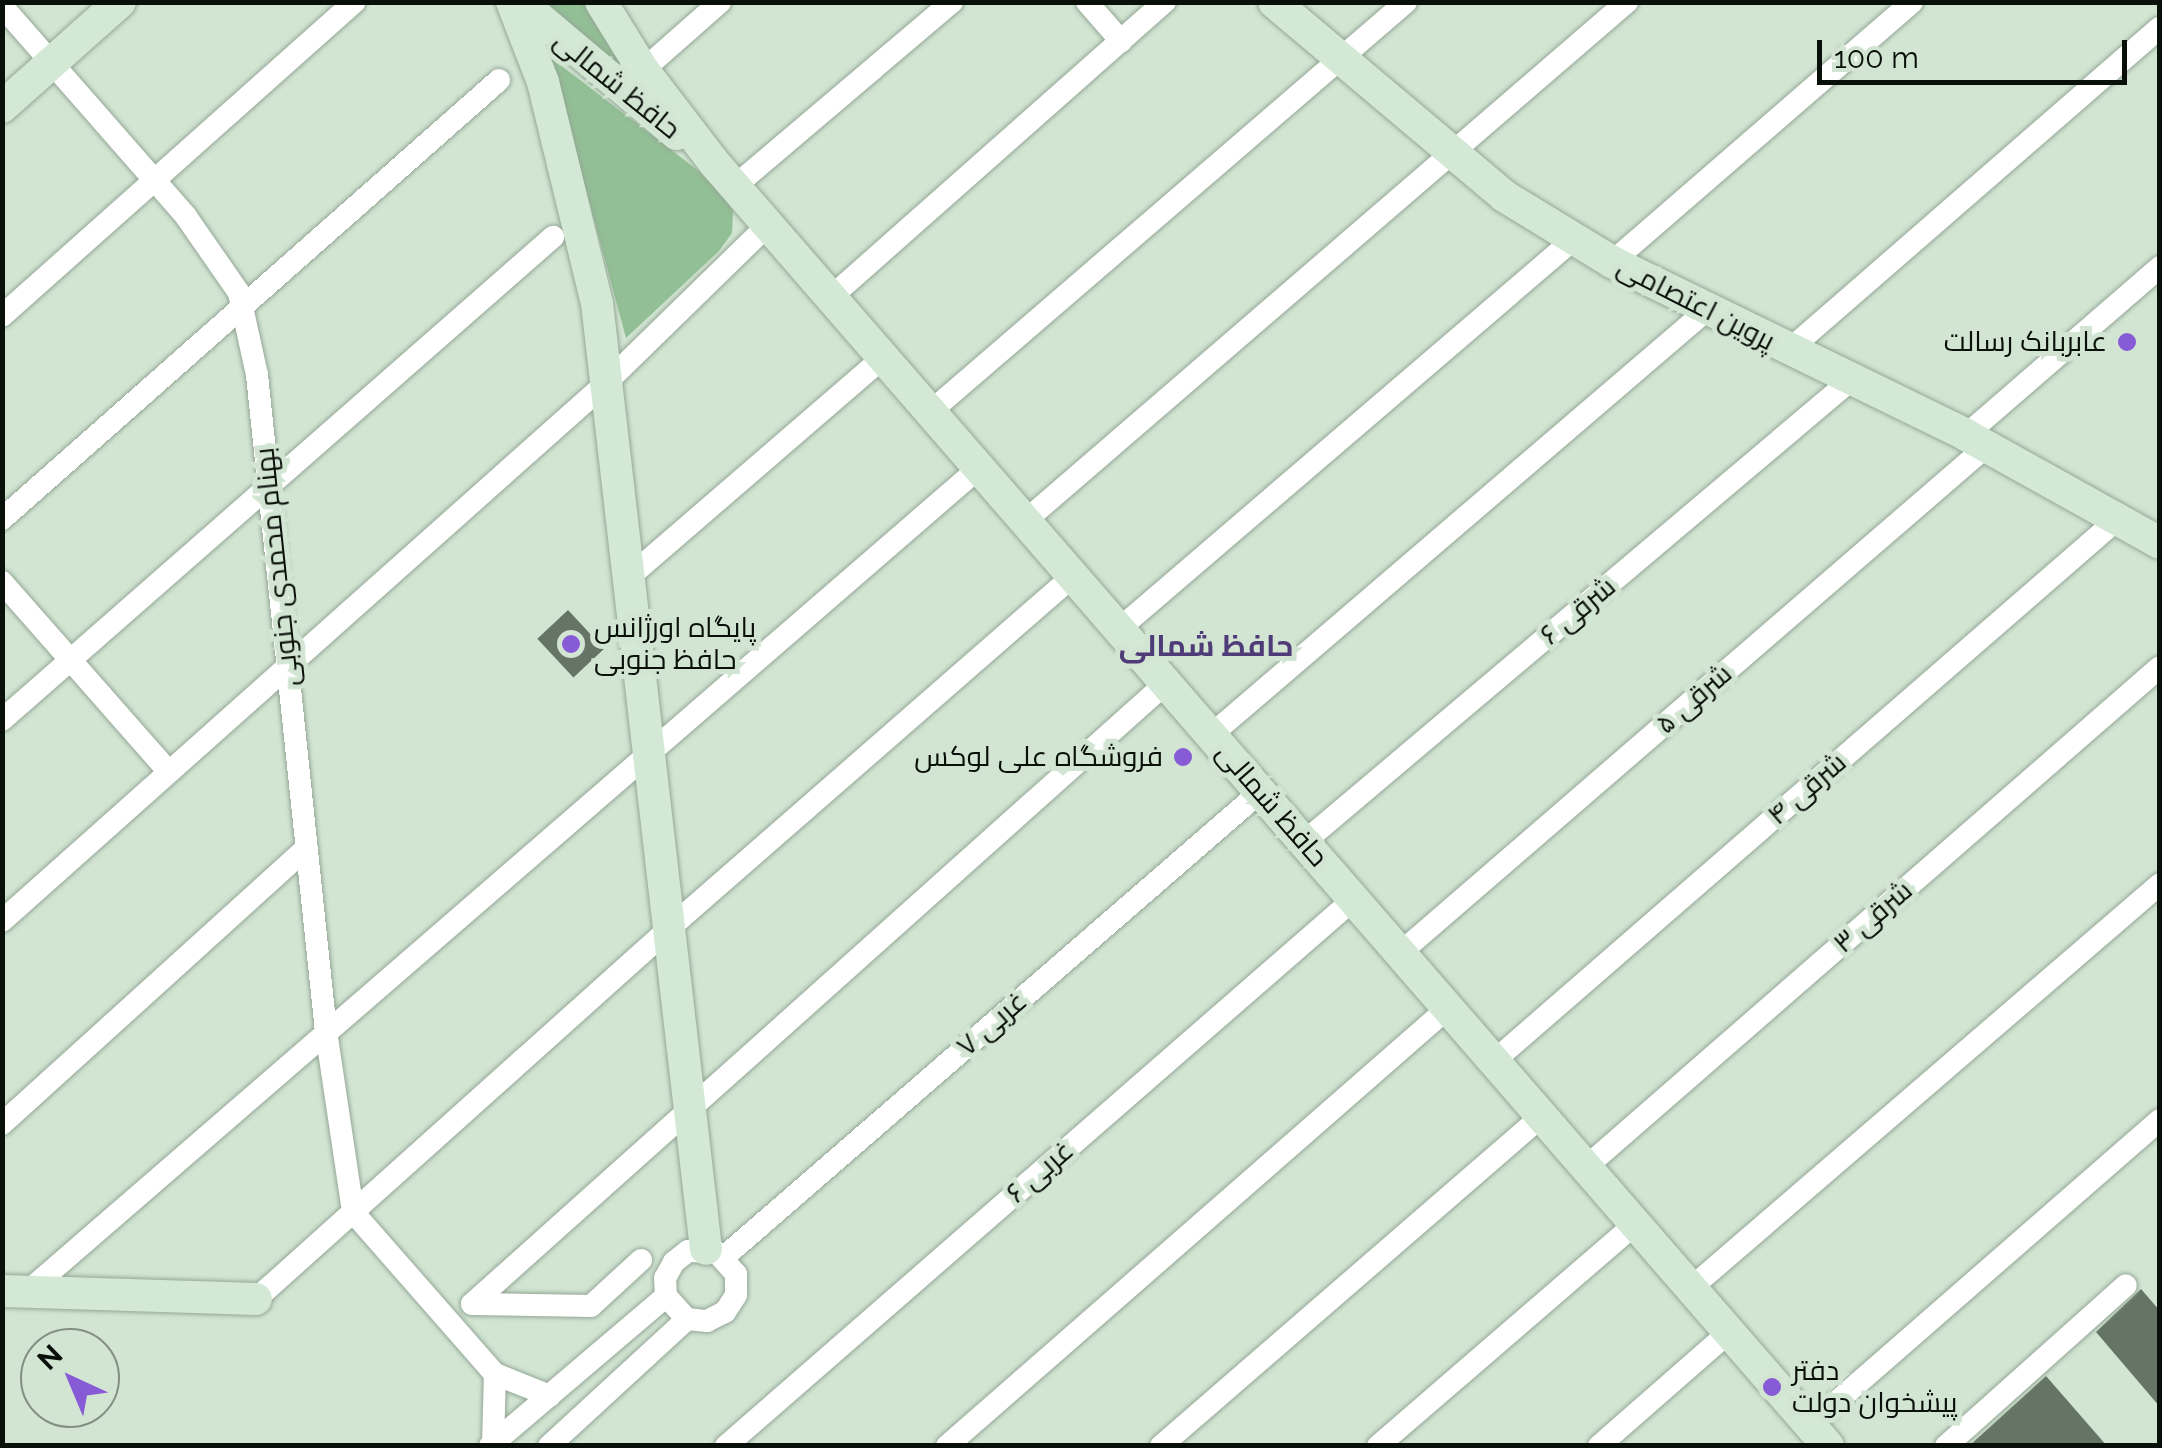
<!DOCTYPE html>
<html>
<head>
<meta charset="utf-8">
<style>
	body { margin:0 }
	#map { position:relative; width:2162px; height:1448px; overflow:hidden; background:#d2e5d3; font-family:Raleway,Cairo,sans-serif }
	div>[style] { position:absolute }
	.green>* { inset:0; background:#92bf95 }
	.building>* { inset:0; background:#647565; transform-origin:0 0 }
	.roads { filter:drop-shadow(0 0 2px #95a796) drop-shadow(0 0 2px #95a796) }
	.street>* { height:22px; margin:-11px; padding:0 11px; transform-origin:11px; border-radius:11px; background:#fff }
	.secondary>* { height:32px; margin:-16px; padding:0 16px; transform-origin:16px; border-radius:16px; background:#d3e9d5 }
	.dots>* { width:28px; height:28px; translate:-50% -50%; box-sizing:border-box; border:5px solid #d2e5d3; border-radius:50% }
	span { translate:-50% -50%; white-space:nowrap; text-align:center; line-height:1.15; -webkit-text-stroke:10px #d2e5d3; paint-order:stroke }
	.street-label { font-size:28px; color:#090f09 }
	.poi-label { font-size:28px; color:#090f09 }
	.right { translate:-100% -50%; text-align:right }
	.left { translate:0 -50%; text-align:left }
	.neighbourhood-label { font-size:30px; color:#4f3b78; font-weight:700 }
	.frame { position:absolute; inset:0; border:5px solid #090f09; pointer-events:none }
	.north { position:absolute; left:20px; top:1328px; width:100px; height:100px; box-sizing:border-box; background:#d2e5d3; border:2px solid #828f82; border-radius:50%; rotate:316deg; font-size:28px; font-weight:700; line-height:40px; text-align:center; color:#090f09 }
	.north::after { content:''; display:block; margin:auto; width:35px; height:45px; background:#865bd5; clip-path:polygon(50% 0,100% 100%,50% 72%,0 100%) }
	.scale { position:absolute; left:1817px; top:40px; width:310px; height:45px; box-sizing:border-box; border:5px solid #090f09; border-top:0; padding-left:12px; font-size:30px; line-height:35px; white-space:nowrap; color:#090f09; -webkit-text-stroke:8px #d2e5d3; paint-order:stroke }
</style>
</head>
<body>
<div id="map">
	<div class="green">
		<i style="clip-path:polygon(546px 3px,590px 3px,645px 97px)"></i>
		<i style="clip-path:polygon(550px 57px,713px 182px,733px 210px,732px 233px,719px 251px,626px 338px)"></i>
	</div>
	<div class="building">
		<i style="left:568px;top:610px;width:53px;height:42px;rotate:47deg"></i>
		<i style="clip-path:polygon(2141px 1289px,2160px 1311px,2160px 1407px,2096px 1332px)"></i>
		<i style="clip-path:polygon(2046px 1376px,2107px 1446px,1969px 1446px)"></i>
	</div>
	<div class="roads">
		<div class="street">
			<i style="left:1087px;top:2px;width:52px;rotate:48.9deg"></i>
			<i style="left:2px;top:6px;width:278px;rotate:48.8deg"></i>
			<i style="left:185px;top:215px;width:95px;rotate:55.3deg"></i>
			<i style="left:239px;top:293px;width:84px;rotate:77.6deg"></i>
			<i style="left:257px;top:375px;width:660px;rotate:84deg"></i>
			<i style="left:326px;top:1031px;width:183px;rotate:81.5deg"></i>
			<i style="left:643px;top:70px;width:103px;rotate:-41.4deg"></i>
			<i style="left:735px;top:186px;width:285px;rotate:-40.3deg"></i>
			<i style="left:1612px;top:262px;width:397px;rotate:-40.9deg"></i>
			<i style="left:831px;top:297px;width:446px;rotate:-41.5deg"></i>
			<i style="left:2px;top:316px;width:472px;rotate:-41.7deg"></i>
			<i style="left:1789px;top:350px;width:491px;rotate:-41deg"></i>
			<i style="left:930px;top:412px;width:628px;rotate:-40.74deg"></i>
			<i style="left:1966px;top:435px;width:257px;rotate:-40.9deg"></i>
			<i style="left:2px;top:519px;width:663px;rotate:-41.45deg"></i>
			<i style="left:1025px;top:521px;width:795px;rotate:-40.77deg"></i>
			<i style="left:629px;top:577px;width:335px;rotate:-40.8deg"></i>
			<i style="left:2px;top:582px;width:252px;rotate:48.7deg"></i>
			<i style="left:1119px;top:629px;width:599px;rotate:-40.6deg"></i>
			<i style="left:2px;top:720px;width:733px;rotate:-41.24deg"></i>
			<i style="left:1211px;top:735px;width:655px;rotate:-40.6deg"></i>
			<i style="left:1304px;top:842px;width:717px;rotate:-40.19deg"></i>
			<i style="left:2px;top:921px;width:809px;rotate:-41.69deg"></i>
			<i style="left:606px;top:383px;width:226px;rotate:-44.3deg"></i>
			<i style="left:1400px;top:953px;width:776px;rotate:-40.82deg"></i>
			<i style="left:1494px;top:1061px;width:829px;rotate:-40.99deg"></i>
			<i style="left:2px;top:1124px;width:411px;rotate:-42.2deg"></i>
			<i style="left:1586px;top:1167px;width:761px;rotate:-41.06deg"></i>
			<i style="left:353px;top:1212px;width:215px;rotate:48.8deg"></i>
			<i style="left:724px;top:1257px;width:710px;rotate:-40.94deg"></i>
			<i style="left:641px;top:1260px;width:68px;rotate:137.4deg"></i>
			<i style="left:591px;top:1306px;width:119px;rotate:-179deg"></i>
			<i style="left:472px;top:1304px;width:931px;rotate:-41.82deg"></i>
			<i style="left:1691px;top:1288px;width:619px;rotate:-40.74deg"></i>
			<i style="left:27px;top:1292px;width:1259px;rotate:-40.88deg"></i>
			<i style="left:256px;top:1299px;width:571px;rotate:-41.88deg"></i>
			<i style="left:681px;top:918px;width:520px;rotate:-41.1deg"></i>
			<i style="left:1810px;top:1425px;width:464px;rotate:-41.1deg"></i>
			<i style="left:493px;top:1444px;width:70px;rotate:-88.4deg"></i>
			<i style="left:495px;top:1374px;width:59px;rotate:21.8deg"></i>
			<i style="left:490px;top:1446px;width:231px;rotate:-40.4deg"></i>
			<i style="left:549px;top:1446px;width:188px;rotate:-42.6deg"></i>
			<i style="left:687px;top:1319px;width:20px;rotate:6deg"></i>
			<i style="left:707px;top:1321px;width:20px;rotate:-27deg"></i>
			<i style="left:725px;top:1312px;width:20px;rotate:-57deg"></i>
			<i style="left:736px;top:1295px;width:21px;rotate:-90deg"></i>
			<i style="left:736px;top:1274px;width:30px;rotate:-132deg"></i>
			<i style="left:716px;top:1252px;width:28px;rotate:-178deg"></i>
			<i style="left:688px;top:1251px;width:18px;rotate:142deg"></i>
			<i style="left:674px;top:1262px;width:18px;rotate:119deg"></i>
			<i style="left:665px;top:1278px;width:18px;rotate:87deg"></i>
			<i style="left:666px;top:1296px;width:31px;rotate:48deg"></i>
			<i style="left:726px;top:1446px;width:833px;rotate:-41.06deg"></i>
			<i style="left:947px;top:1446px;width:665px;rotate:-41.16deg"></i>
			<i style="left:1161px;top:1446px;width:504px;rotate:-40.9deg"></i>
			<i style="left:1378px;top:1446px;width:340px;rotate:-40.8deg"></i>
			<i style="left:1599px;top:1446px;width:173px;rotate:-41.2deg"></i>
			<i style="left:1946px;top:1446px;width:241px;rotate:-41.8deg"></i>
		</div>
		<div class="secondary">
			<i style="left:512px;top:2px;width:86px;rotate:68.8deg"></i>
			<i style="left:543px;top:82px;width:228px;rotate:76.3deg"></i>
			<i style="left:597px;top:303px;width:952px;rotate:83.43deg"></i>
			<i style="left:520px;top:2px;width:205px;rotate:40.1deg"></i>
			<i style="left:601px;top:2px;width:80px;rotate:58.3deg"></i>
			<i style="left:643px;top:70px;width:120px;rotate:52.5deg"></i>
			<i style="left:716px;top:165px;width:1696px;rotate:49.04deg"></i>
			<i style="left:1274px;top:2px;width:301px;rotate:40.1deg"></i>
			<i style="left:1504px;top:196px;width:127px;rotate:31.4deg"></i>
			<i style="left:1612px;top:262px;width:394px;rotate:26deg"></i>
			<i style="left:1966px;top:435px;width:222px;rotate:29.1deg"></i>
			<i style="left:2px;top:107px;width:158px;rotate:-41.7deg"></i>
			<i style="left:2px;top:1291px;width:254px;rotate:1.8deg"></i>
		</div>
	</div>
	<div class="dots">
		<i style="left:2127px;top:342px;background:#865bd5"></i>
		<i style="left:571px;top:644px;background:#865bd5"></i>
		<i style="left:1183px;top:757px;background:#865bd5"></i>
		<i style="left:1772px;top:1387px;background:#865bd5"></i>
	</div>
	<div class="street-label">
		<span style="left:617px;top:85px;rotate:39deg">حافظ شمالی</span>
		<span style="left:1696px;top:304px;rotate:27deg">پروین اعتصامی</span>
		<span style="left:277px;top:567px;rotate:-96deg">بهنام محمدی جنوبی</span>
		<span style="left:1578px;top:611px;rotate:-40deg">۶ شرقی</span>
		<span style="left:1694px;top:699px;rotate:-41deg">۵ شرقی</span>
		<span style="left:1807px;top:789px;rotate:-41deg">۴ شرقی</span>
		<span style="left:1272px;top:805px;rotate:49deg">حافظ شمالی</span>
		<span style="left:1873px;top:917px;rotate:-41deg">۳ شرقی</span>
		<span style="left:992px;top:1024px;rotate:-41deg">۷ غربی</span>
		<span style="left:1040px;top:1172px;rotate:-41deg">۶ غربی</span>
	</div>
	<div class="poi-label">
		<span class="right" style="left:2107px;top:342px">عابربانک رسالت</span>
		<span class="left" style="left:594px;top:644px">پایگاه اورژانس<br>حافظ جنوبی</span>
		<span class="right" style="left:1163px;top:757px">فروشگاه علی لوکس</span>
		<span class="left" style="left:1792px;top:1387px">دفتر<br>پیشخوان دولت</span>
	</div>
	<div class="neighbourhood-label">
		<span style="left:1206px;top:646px">حافظ شمالی</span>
	</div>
	<div class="frame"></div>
	<div class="north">N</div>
	<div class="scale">100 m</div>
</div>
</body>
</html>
